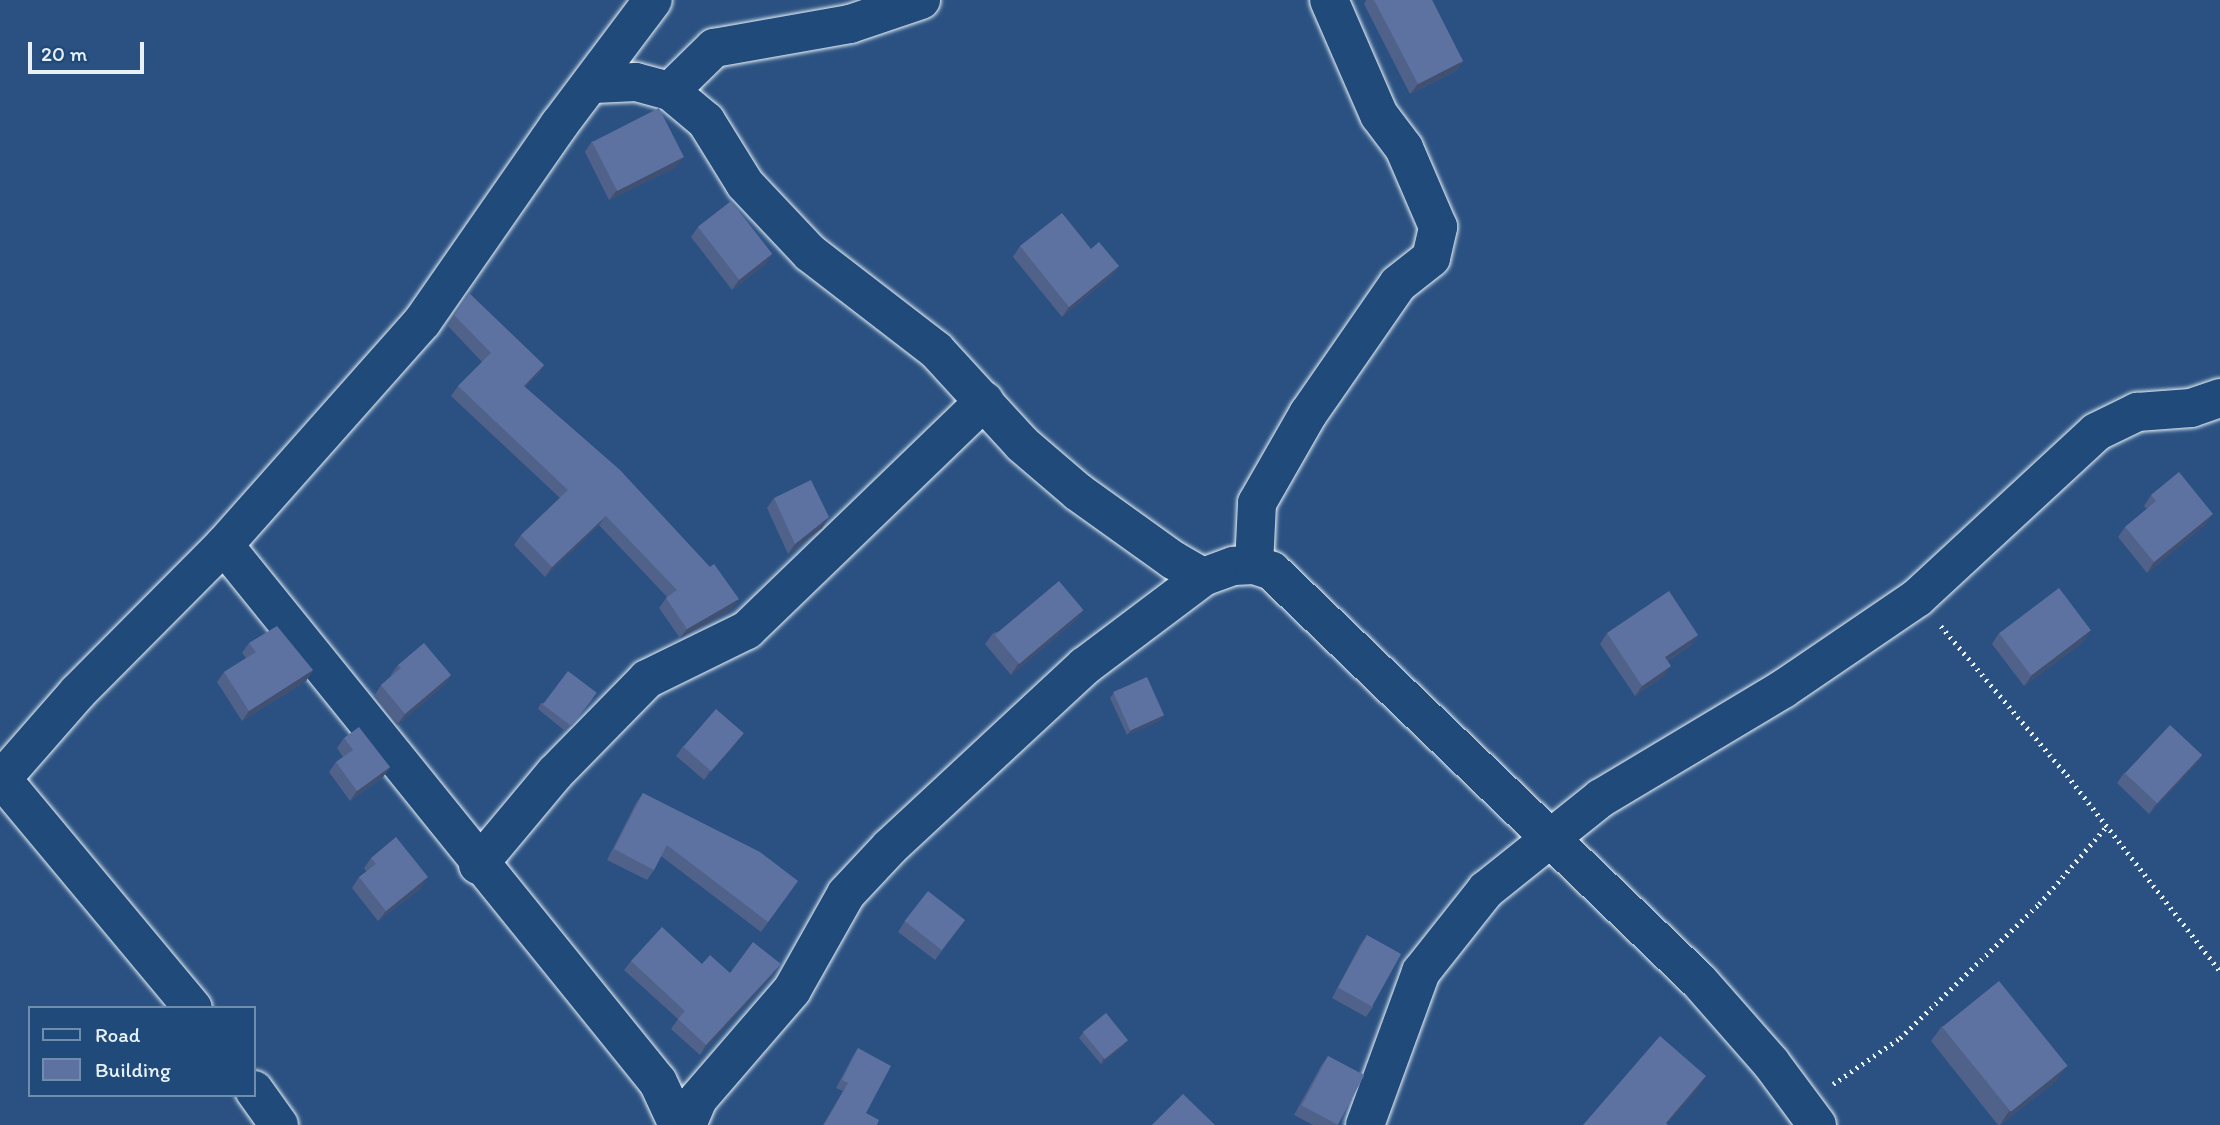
<!DOCTYPE html>
<html>
<head>
<meta charset="utf-8">
<style>
	body { margin:0 }
	#map { position:relative; width:2220px; height:1125px; overflow:hidden; background:#2a5181; font-family:Itim,sans-serif }
	div>[style] { position:absolute }
	.path>* { height:4.5px; margin-top:-2.25px; transform-origin:0; background:repeating-linear-gradient(90deg,#e8f1f8 0 2px,transparent 0 7px) }
	.roads { filter:drop-shadow(0 0 2px #e8f1f8) drop-shadow(0 0 2px #e8f1f8) }
	.street>* { height:38px; margin:-19px; padding:0 19px; transform-origin:19px; border-radius:19px; background:#1f4a7a }
	.wall>* { inset:0; background:#50628a }
	.shaded-wall>* { inset:0; background:#415071 }
	.building>* { inset:0; background:#5d72a1; transform-origin:0 0 }
	span { translate:-50% -50%; white-space:nowrap; text-align:center; line-height:1.15; -webkit-text-stroke:6px #1f4a7a; paint-order:stroke }
	.legend { position:absolute; left:28px; top:1006px; width:228px; height:91px; box-sizing:border-box; background:#1f4a7a; border:2px solid #6f8dac; margin:0; padding:9px 12px; list-style:none; font-size:21px; color:#e8f1f8 }
	.legend li { display:flex; align-items:center; gap:14px; height:35px }
	.legend b { width:35px; border:2px solid #6f8dac }
	.scale { position:absolute; left:28px; top:42px; width:116px; height:32px; box-sizing:border-box; border:4px solid #e8f1f8; border-top:0; padding-left:9px; font-size:21px; line-height:24px; white-space:nowrap; color:#e8f1f8; -webkit-text-stroke:5px #1f4a7a; paint-order:stroke }
</style>
</head>
<body>
<div id="map">
	<div class="path">
		<i style="left:1941px;top:626px;width:195px;rotate:49.8deg"></i>
		<i style="left:2067px;top:775px;width:249px;rotate:52deg"></i>
		<i style="left:1833px;top:1084px;width:81px;rotate:-34.5deg"></i>
		<i style="left:1900px;top:1038px;width:193px;rotate:-44deg"></i>
		<i style="left:2039px;top:904px;width:102px;rotate:-49deg"></i>
	</div>
	<div class="roads">
		<div class="street">
			<i style="left:594px;top:84px;width:42px;rotate:-2.7deg"></i>
			<i style="left:636px;top:82px;width:35px;rotate:15deg"></i>
			<i style="left:670px;top:91px;width:47px;rotate:39.8deg"></i>
			<i style="left:706px;top:121px;width:74px;rotate:58.2deg"></i>
			<i style="left:745px;top:184px;width:95px;rotate:46.7deg"></i>
			<i style="left:810px;top:253px;width:159px;rotate:37.6deg"></i>
			<i style="left:936px;top:350px;width:127px;rotate:47.5deg"></i>
			<i style="left:1022px;top:444px;width:74px;rotate:40.6deg"></i>
			<i style="left:1078px;top:492px;width:117px;rotate:35.6deg"></i>
			<i style="left:1173px;top:560px;width:34px;rotate:30deg"></i>
			<i style="left:1203px;top:577px;width:33px;rotate:-20deg"></i>
			<i style="left:1234px;top:566px;width:20px;rotate:-3deg"></i>
			<i style="left:1254px;top:565px;width:19px;rotate:18deg"></i>
			<i style="left:1272px;top:571px;width:592px;rotate:43.84deg"></i>
			<i style="left:1699px;top:981px;width:109px;rotate:48.7deg"></i>
			<i style="left:1771px;top:1063px;width:77px;rotate:53.4deg"></i>
			<i style="left:670px;top:91px;width:62px;rotate:-44.3deg"></i>
			<i style="left:714px;top:48px;width:138px;rotate:-10deg"></i>
			<i style="left:850px;top:24px;width:75px;rotate:-18.7deg"></i>
			<i style="left:224px;top:545px;width:690px;rotate:51.06deg"></i>
			<i style="left:658px;top:1082px;width:47px;rotate:65.1deg"></i>
			<i style="left:1254px;top:565px;width:62px;rotate:-87.2deg"></i>
			<i style="left:1257px;top:503px;width:103px;rotate:-60.2deg"></i>
			<i style="left:1308px;top:414px;width:158px;rotate:-55.3deg"></i>
			<i style="left:1398px;top:284px;width:42px;rotate:-38.2deg"></i>
			<i style="left:1431px;top:258px;width:32px;rotate:-77deg"></i>
			<i style="left:1438px;top:227px;width:86px;rotate:-113.3deg"></i>
			<i style="left:1404px;top:148px;width:41px;rotate:-127.1deg"></i>
			<i style="left:1379px;top:115px;width:125px;rotate:-113.5deg"></i>
			<i style="left:2px;top:779px;width:298px;rotate:50.2deg"></i>
			<i style="left:0;top:781px;width:118px;rotate:-48.8deg"></i>
			<i style="left:78px;top:692px;width:207px;rotate:-45.2deg"></i>
			<i style="left:224px;top:545px;width:298px;rotate:-48.4deg"></i>
			<i style="left:422px;top:322px;width:240px;rotate:-55.2deg"></i>
			<i style="left:559px;top:125px;width:156px;rotate:-53.1deg"></i>
			<i style="left:478px;top:865px;width:120px;rotate:-50.1deg"></i>
			<i style="left:555px;top:773px;width:132px;rotate:-45.6deg"></i>
			<i style="left:647px;top:679px;width:111px;rotate:-26.1deg"></i>
			<i style="left:747px;top:630px;width:330px;rotate:-44deg"></i>
			<i style="left:254px;top:1090px;width:43px;rotate:54.5deg"></i>
			<i style="left:687px;top:1125px;width:28px;rotate:-67deg"></i>
			<i style="left:698px;top:1099px;width:144px;rotate:-49.2deg"></i>
			<i style="left:792px;top:990px;width:110px;rotate:-60.6deg"></i>
			<i style="left:846px;top:894px;width:64px;rotate:-46.9deg"></i>
			<i style="left:890px;top:847px;width:266px;rotate:-42.9deg"></i>
			<i style="left:1085px;top:666px;width:148px;rotate:-37deg"></i>
			<i style="left:1365px;top:1125px;width:163px;rotate:-69.9deg"></i>
			<i style="left:1421px;top:972px;width:105px;rotate:-51.6deg"></i>
			<i style="left:1486px;top:890px;width:147px;rotate:-38.7deg"></i>
			<i style="left:1601px;top:798px;width:212px;rotate:-30.9deg"></i>
			<i style="left:1783px;top:689px;width:162px;rotate:-34.2deg"></i>
			<i style="left:1917px;top:598px;width:244px;rotate:-42.8deg"></i>
			<i style="left:2096px;top:432px;width:46px;rotate:-26deg"></i>
			<i style="left:2137px;top:412px;width:54px;rotate:-4.2deg"></i>
			<i style="left:2191px;top:408px;width:31px;rotate:-19deg"></i>
		</div>
	</div>
	<div class="wall">
		<i style="clip-path:polygon(1366px 0,1432px 0,1463px 61px,1456px 71px,1410px 94px,1364px 4px)"></i>
		<i style="clip-path:polygon(592px 141px,676px 167px,609px 200px,585px 152px)"></i>
		<i style="clip-path:polygon(698px 227px,772px 254px,765px 264px,732px 290px,691px 237px)"></i>
		<i style="clip-path:polygon(1020px 246px,1091px 249px,1119px 266px,1111px 276px,1062px 317px,1013px 257px)"></i>
		<i style="clip-path:polygon(469px 293px,544px 365px,538px 374px,525px 387px,732px 609px,680px 638px,659px 608px,667px 597px,599px 525px,545px 577px,514px 545px,521px 535px,560px 498px,451px 396px,458px 386px,482px 362px,447px 325px)"></i>
		<i style="clip-path:polygon(2151px 495px,2206px 524px,2147px 573px,2118px 537px,2125px 527px,2147px 509px,2144px 506px)"></i>
		<i style="clip-path:polygon(774px 498px,822px 528px,788px 554px,767px 508px)"></i>
		<i style="clip-path:polygon(1083px 610px,1076px 620px,1011px 675px,985px 644px,993px 633px)"></i>
		<i style="clip-path:polygon(1607px 633px,1698px 635px,1691px 645px,1668px 661px,1664px 676px,1635px 696px,1600px 644px)"></i>
		<i style="clip-path:polygon(1999px 633px,2084px 641px,2024px 686px,1992px 644px)"></i>
		<i style="clip-path:polygon(249px 643px,313px 670px,306px 681px,242px 721px,217px 682px,224px 672px,246px 658px,242px 653px)"></i>
		<i style="clip-path:polygon(398px 665px,451px 675px,444px 685px,397px 725px,374px 696px,381px 685px,391px 676px,391px 675px)"></i>
		<i style="clip-path:polygon(1114px 693px,1161px 720px,1127px 735px,1110px 698px)"></i>
		<i style="clip-path:polygon(593px 699px,565px 731px,538px 709px,541px 703px)"></i>
		<i style="clip-path:polygon(344px 738px,390px 767px,383px 777px,350px 801px,329px 772px,336px 762px,343px 757px,337px 748px)"></i>
		<i style="clip-path:polygon(736px 743px,704px 780px,676px 756px,683px 746px)"></i>
		<i style="clip-path:polygon(2202px 755px,2195px 765px,2149px 814px,2117px 783px,2124px 773px)"></i>
		<i style="clip-path:polygon(643px 793px,798px 881px,761px 932px,661px 856px,654px 870px,647px 880px,607px 860px,636px 803px)"></i>
		<i style="clip-path:polygon(371px 858px,421px 888px,378px 921px,352px 888px,359px 877px,367px 872px,364px 868px)"></i>
		<i style="clip-path:polygon(965px 920px,935px 960px,898px 932px,905px 921px)"></i>
		<i style="clip-path:polygon(1367px 935px,1373px 1007px,1366px 1017px,1332px 998px,1360px 945px)"></i>
		<i style="clip-path:polygon(631px 961px,702px 964px,730px 973px,774px 973px,700px 1055px,671px 1029px,678px 1019px,624px 970px)"></i>
		<i style="clip-path:polygon(1942px 1026px,2056px 1081px,2000px 1125px,1998px 1125px,1931px 1041px)"></i>
		<i style="clip-path:polygon(1083px 1033px,1124px 1045px,1101px 1064px,1079px 1038px)"></i>
		<i style="clip-path:polygon(858px 1048px,866px 1113px,877px 1125px,823px 1125px,843px 1091px,836px 1088px,853px 1056px)"></i>
		<i style="clip-path:polygon(1328px 1056px,1364px 1075px,1337px 1125px,1313px 1125px,1294px 1115px,1321px 1066px)"></i>
	</div>
	<div class="shaded-wall">
		<i style="clip-path:polygon(1463px 61px,1456px 71px,1410px 94px,1418px 84px)"></i>
		<i style="clip-path:polygon(684px 157px,676px 167px,609px 200px,617px 190px)"></i>
		<i style="clip-path:polygon(772px 254px,765px 264px,732px 290px,739px 280px)"></i>
		<i style="clip-path:polygon(1119px 266px,1111px 276px,1062px 317px,1069px 307px)"></i>
		<i style="clip-path:polygon(544px 365px,538px 374px,517px 396px,524px 386px)"></i>
		<i style="clip-path:polygon(2213px 514px,2206px 524px,2147px 573px,2154px 562px)"></i>
		<i style="clip-path:polygon(606px 516px,599px 525px,545px 577px,552px 567px)"></i>
		<i style="clip-path:polygon(829px 517px,822px 528px,788px 554px,795px 544px)"></i>
		<i style="clip-path:polygon(739px 599px,732px 609px,680px 638px,687px 629px)"></i>
		<i style="clip-path:polygon(1083px 610px,1076px 620px,1011px 675px,1018px 664px)"></i>
		<i style="clip-path:polygon(2091px 630px,2084px 641px,2024px 686px,2032px 675px)"></i>
		<i style="clip-path:polygon(1698px 635px,1691px 645px,1658px 667px,1665px 657px)"></i>
		<i style="clip-path:polygon(1671px 666px,1664px 676px,1635px 696px,1642px 686px)"></i>
		<i style="clip-path:polygon(313px 670px,306px 681px,242px 721px,249px 711px)"></i>
		<i style="clip-path:polygon(451px 675px,444px 685px,397px 725px,405px 714px)"></i>
		<i style="clip-path:polygon(1164px 715px,1161px 720px,1127px 735px,1131px 730px)"></i>
		<i style="clip-path:polygon(744px 733px,736px 743px,704px 780px,711px 770px)"></i>
		<i style="clip-path:polygon(2202px 755px,2195px 765px,2149px 814px,2157px 803px)"></i>
		<i style="clip-path:polygon(390px 767px,383px 777px,350px 801px,357px 791px)"></i>
		<i style="clip-path:polygon(428px 877px,421px 888px,378px 921px,386px 911px)"></i>
		<i style="clip-path:polygon(781px 964px,774px 973px,700px 1055px,706px 1045px)"></i>
		<i style="clip-path:polygon(1128px 1040px,1124px 1045px,1101px 1064px,1104px 1058px)"></i>
		<i style="clip-path:polygon(2067px 1066px,2056px 1081px,2000px 1125px,2009px 1111px)"></i>
		<i style="clip-path:polygon(1706px 1076px,1697px 1090px,1666px 1125px,1664px 1125px)"></i>
	</div>
	<div class="building">
		<i style="clip-path:polygon(1374px 0,1432px 0,1463px 61px,1418px 84px)"></i>
		<i style="left:659px;top:108px;width:55px;height:75px;rotate:63deg"></i>
		<i style="left:731px;top:201px;width:67px;height:42px;rotate:52deg"></i>
		<i style="clip-path:polygon(1062px 213px,1091px 249px,1099px 242px,1119px 266px,1069px 307px,1020px 246px)"></i>
		<i style="clip-path:polygon(469px 293px,544px 365px,524px 386px,620px 470px,710px 567px,714px 564px,739px 599px,687px 629px,666px 598px,677px 590px,606px 516px,552px 567px,521px 535px,568px 490px,458px 386px,491px 353px,454px 315px)"></i>
		<i style="clip-path:polygon(2179px 472px,2213px 514px,2154px 562px,2125px 527px,2156px 501px,2151px 495px)"></i>
		<i style="clip-path:polygon(811px 480px,829px 517px,795px 544px,774px 498px)"></i>
		<i style="left:1059px;top:581px;width:38px;height:84px;rotate:50deg"></i>
		<i style="left:2059px;top:588px;width:53px;height:75px;rotate:53deg"></i>
		<i style="clip-path:polygon(1669px 591px,1698px 635px,1665px 657px,1671px 666px,1642px 686px,1607px 633px)"></i>
		<i style="clip-path:polygon(277px 626px,313px 670px,249px 711px,224px 672px,256px 652px,249px 643px)"></i>
		<i style="clip-path:polygon(424px 643px,451px 675px,405px 714px,381px 685px,401px 668px,398px 665px)"></i>
		<i style="left:568px;top:671px;width:36px;height:42px;rotate:37deg"></i>
		<i style="left:1147px;top:677px;width:42px;height:37px;rotate:66deg"></i>
		<i style="left:716px;top:709px;width:37px;height:50px;rotate:41deg"></i>
		<i style="left:2170px;top:725px;width:44px;height:66px;rotate:43deg"></i>
		<i style="clip-path:polygon(359px 727px,390px 767px,357px 791px,336px 762px,353px 750px,344px 738px)"></i>
		<i style="clip-path:polygon(643px 793px,760px 852px,798px 881px,768px 922px,667px 845px,654px 870px,614px 849px)"></i>
		<i style="clip-path:polygon(396px 837px,428px 877px,386px 911px,359px 877px,376px 864px,371px 858px)"></i>
		<i style="left:928px;top:891px;width:47px;height:38px;rotate:38deg"></i>
		<i style="clip-path:polygon(662px 927px,702px 964px,710px 955px,730px 973px,753px 942px,781px 964px,706px 1045px,678px 1019px,685px 1011px,631px 961px)"></i>
		<i style="left:1367px;top:935px;width:39px;height:60px;rotate:29deg"></i>
		<i style="left:1999px;top:981px;width:109px;height:73px;rotate:51deg"></i>
		<i style="left:1106px;top:1013px;width:35px;height:30px;rotate:51deg"></i>
		<i style="clip-path:polygon(1660px 1036px,1706px 1076px,1666px 1123px,1668px 1125px,1583px 1125px)"></i>
		<i style="clip-path:polygon(858px 1048px,891px 1066px,866px 1113px,879px 1120px,877px 1125px,824px 1125px,848px 1083px,842px 1080px)"></i>
		<i style="left:1328px;top:1056px;width:41px;height:56px;rotate:28deg"></i>
		<i style="clip-path:polygon(1183px 1094px,1215px 1125px,1152px 1125px)"></i>
	</div>
	<ul class="legend">
	<li><b style="height:9px;background:#1f4a7a"></b>Road</li>
	<li><b style="height:19px;background:#5d72a1"></b>Building</li>
	</ul>
	<div class="scale">20 m</div>
</div>
</body>
</html>
